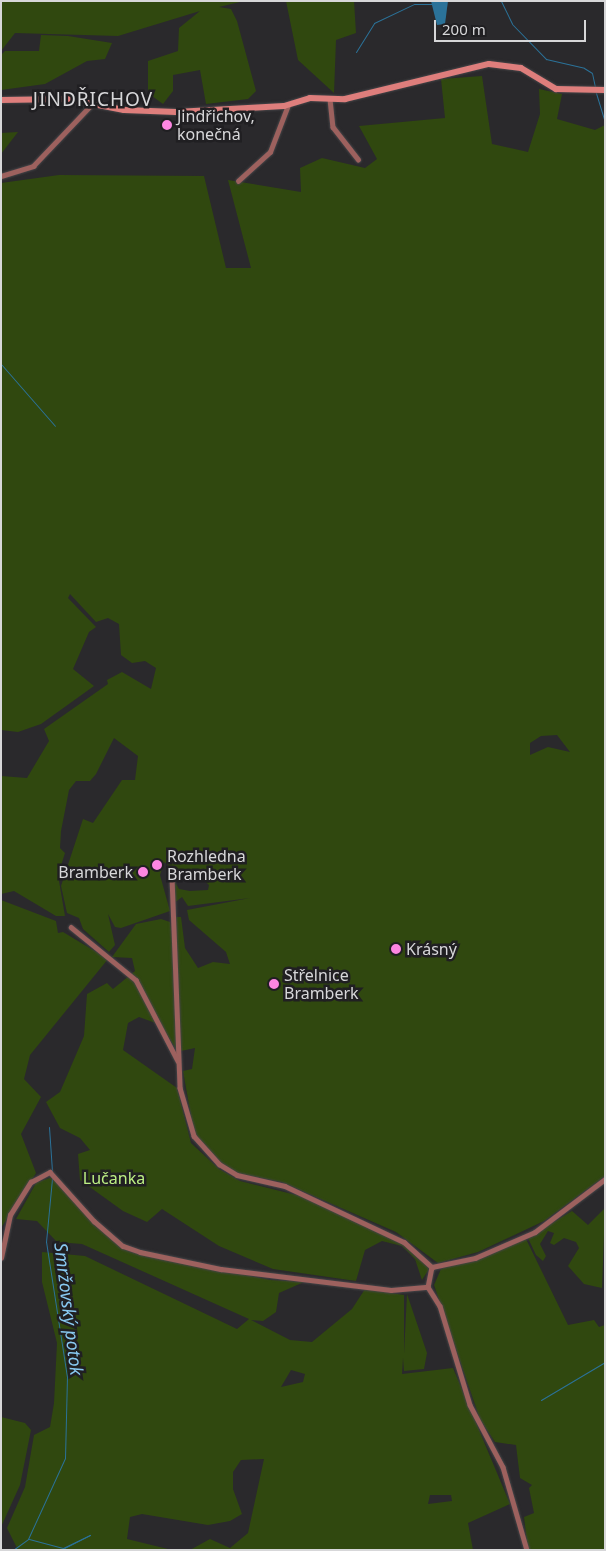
<!DOCTYPE html>
<html>
<head>
<meta charset="utf-8">
<style>
	body { margin:0 }
	#map { position:relative; width:606px; height:1551px; overflow:hidden; background:#2a292c; font-family:"Noto Sans",sans-serif }
	div>[style] { position:absolute }
	.green>* { inset:0; background:#30480f }
	.water>* { inset:0; background:#2b7299 }
	.stream>* { height:1px; margin:-0.5px; padding:0 0.5px; transform-origin:0.5px; border-radius:0.5px; background:#2b7299 }
	.roads { filter:drop-shadow(0 0 1px #464548) drop-shadow(0 0 1px #464548) }
	.street>* { height:4.5px; margin:-2.25px; padding:0 2.25px; transform-origin:2.25px; border-radius:2.25px; background:#9d615e }
	.secondary>* { height:6px; margin:-3px; padding:0 3px; transform-origin:3px; border-radius:3px; background:#de7e7c }
	.dots>* { width:14px; height:14px; translate:-50% -50%; box-sizing:border-box; border:2px solid #201f22; border-radius:50% }
	span { translate:-50% -50%; white-space:nowrap; text-align:center; line-height:1.15; -webkit-text-stroke:5px #201f22; paint-order:stroke }
	.poi-label { font-size:16px; color:#d7d7d9 }
	.left { translate:0 -50%; text-align:left }
	.right { translate:-100% -50%; text-align:right }
	.park-label { font-size:16px; color:#bcef84 }
	.water-label { font-size:18px; color:#88c9f1; font-style:italic }
	.quarter-label { font-size:19px; color:#d7d7d9; letter-spacing:1px }
	.frame { position:absolute; inset:0; border:2px solid #d7d7d9; pointer-events:none }
	.scale { position:absolute; left:434px; top:20px; width:152px; height:22px; box-sizing:border-box; border:2px solid #d7d7d9; border-top:0; padding-left:6px; font-size:15px; line-height:18px; white-space:nowrap; color:#d7d7d9; -webkit-text-stroke:4px #201f22; paint-order:stroke }
</style>
</head>
<body>
<div id="map">
	<div class="green">
		<i style="clip-path:polygon(1px 1px,244px 1px,219px 7px,231px 9px,237px 21px,256px 91px,248px 99px,206px 104px,200px 70px,173px 75px,173px 91px,163px 104px,148px 93px,148px 61px,178px 51px,179px 28px,200px 11px,118px 36px,15px 33px,1px 51px)"></i>
		<i style="clip-path:polygon(286px 1px,354px 1px,356px 33px,336px 40px,334px 93px,298px 60px)"></i>
		<i style="clip-path:polygon(41px 35px,68px 36px,112px 43px,105px 59px,87px 61px,45px 84px,1px 90px,1px 55px,5px 51px,39px 51px)"></i>
		<i style="clip-path:polygon(evenodd,482px 76px,492px 144px,528px 152px,540px 114px,539px 89px,562px 94px,557px 119px,595px 130px,605px 125px,605px 1176px,544px 1221px,478px 1252px,438px 1263px,396px 1232px,282px 1182px,241px 1174px,223px 1166px,195px 1138px,183px 1071px,192px 1069px,195px 1048px,181px 1051px,176px 917px,181px 917px,185px 948px,198px 968px,213px 962px,230px 964px,226px 952px,189px 920px,187px 910px,250px 898px,188px 906px,182px 897px,173px 904px,175px 882px,179px 889px,190px 891px,208px 890px,209px 885px,196px 872px,193px 876px,178px 873px,164px 862px,160px 875px,170px 911px,121px 928px,115px 927px,108px 914px,115px 945px,109px 952px,83px 929px,79px 918px,67px 913px,61px 886px,83px 819px,93px 823px,122px 780px,135px 780px,138px 756px,114px 738px,96px 774px,90px 781px,76px 781px,69px 790px,61px 831px,60px 848px,65px 853px,58px 875px,65px 916px,56px 916px,14px 891px,1px 894px,1px 776px,27px 778px,49px 741px,44px 729px,108px 684px,107px 680px,122px 672px,151px 689px,156px 668px,145px 661px,132px 663px,121px 655px,119px 624px,108px 618px,96px 622px,70px 594px,68px 598px,96px 627px,89px 632px,73px 669px,94px 686px,41px 724px,18px 732px,1px 730px,1px 183px,59px 175px,204px 176px,226px 268px,251px 268px,228px 180px,301px 192px,300px 168px,322px 158px,365px 168px,377px 159px,359px 126px,445px 118px,441px 79px,482px 76px,557px 735px,570px 752px,548px 747px,530px 755px,530px 743px,541px 736px,557px 735px)"></i>
		<i style="clip-path:polygon(18px 132px,1px 154px,1px 133px)"></i>
		<i style="clip-path:polygon(1px 900px,56px 921px,58px 933px,63px 932px,108px 959px,30px 1055px,24px 1079px,41px 1097px,21px 1134px,36px 1173px,1px 1228px)"></i>
		<i style="clip-path:polygon(161px 919px,170px 922px,175px 959px,179px 1054px,161px 1025px,139px 1017px,128px 1023px,123px 1050px,177px 1088px,191px 1143px,219px 1169px,240px 1181px,308px 1198px,394px 1238px,426px 1263px,429px 1269px,422px 1280px,415px 1259px,402px 1246px,382px 1241px,365px 1250px,356px 1281px,273px 1269px,219px 1246px,162px 1209px,147px 1222px,123px 1211px,80px 1180px,78px 1154px,90px 1150px,80px 1138px,60px 1128px,46px 1102px,60px 1092px,84px 1036px,87px 994px,107px 983px,113px 989px,135px 971px,132px 958px,112px 957px,136px 924px)"></i>
		<i style="clip-path:polygon(evenodd,55px 1176px,95px 1226px,130px 1252px,270px 1280px,304px 1282px,279px 1293px,276px 1312px,263px 1321px,251px 1320px,290px 1340px,312px 1342px,352px 1309px,365px 1289px,404px 1295px,404px 1354px,407px 1294px,427px 1353px,424px 1369px,404px 1371px,403px 1358px,402px 1374px,453px 1368px,510px 1504px,468px 1523px,473px 1550px,190px 1550px,210px 1539px,230px 1548px,248px 1533px,264px 1459px,241px 1460px,233px 1472px,233px 1489px,242px 1514px,230px 1521px,208px 1525px,142px 1514px,130px 1517px,127px 1539px,172px 1550px,18px 1550px,7px 1528px,25px 1487px,34px 1435px,50px 1427px,54px 1403px,57px 1343px,42px 1282px,42px 1252px,85px 1256px,237px 1329px,249px 1319px,82px 1244px,57px 1242px,37px 1221px,16px 1219px,36px 1183px,55px 1176px,291px 1370px,305px 1374px,303px 1382px,281px 1387px,291px 1370px,55px 1176px,430px 1495px,451px 1495px,452px 1501px,428px 1504px,430px 1495px)"></i>
		<i style="clip-path:polygon(605px 1208px,602px 1288px,584px 1284px,568px 1266px,579px 1248px,576px 1242px,564px 1238px,554px 1245px,550px 1243px,554px 1233px,548px 1231px,540px 1244px,546px 1256px,543px 1261px,536px 1255px,528px 1238px,572px 1211px,588px 1225px)"></i>
		<i style="clip-path:polygon(525px 1237px,568px 1325px,594px 1320px,599px 1327px,605px 1325px,605px 1550px,528px 1550px,524px 1517px,534px 1513px,529px 1488px,532px 1485px,520px 1478px,516px 1445px,495px 1442px,480px 1419px,434px 1285px,441px 1269px)"></i>
		<i style="clip-path:polygon(1px 1417px,25px 1423px,31px 1430px,20px 1485px,1px 1527px)"></i>
	</div>
	<div class="water">
		<i style="clip-path:polygon(431px 1px,448px 1px,445px 24px,437px 25px)"></i>
	</div>
	<div class="stream">
		<i style="left:501px;top:1px;width:25px;rotate:64deg"></i>
		<i style="left:512px;top:24px;width:49px;rotate:45.8deg"></i>
		<i style="left:546px;top:59px;width:39px;rotate:13deg"></i>
		<i style="left:584px;top:68px;width:9px;rotate:32deg"></i>
		<i style="left:592px;top:73px;width:14px;rotate:78deg"></i>
		<i style="left:356px;top:52px;width:34px;rotate:-58deg"></i>
		<i style="left:374px;top:23px;width:44px;rotate:-25.4deg"></i>
		<i style="left:414px;top:4px;width:19px"></i>
		<i style="left:596px;top:93px;width:31px;rotate:73deg"></i>
		<i style="left:1px;top:364px;width:82px;rotate:48.9deg"></i>
		<i style="left:49px;top:1127px;width:44px;rotate:86.1deg"></i>
		<i style="left:541px;top:1400px;width:74px;rotate:-30.7deg"></i>
		<i style="left:29px;top:1539px;width:35px;rotate:15deg"></i>
		<i style="left:63px;top:1548px;width:30px;rotate:-26deg"></i>
		<i style="left:90px;top:1535px;width:29px;rotate:153deg"></i>
		<i style="left:13px;top:1550px;width:19px;rotate:-36deg"></i>
		<i style="left:28px;top:1539px;width:89px;rotate:-65.4deg"></i>
		<i style="left:65px;top:1458px;width:81px;rotate:-88.6deg"></i>
		<i style="left:67px;top:1377px;width:137px;rotate:-98.8deg"></i>
		<i style="left:46px;top:1242px;width:64px;rotate:-84.6deg"></i>
	</div>
	<div class="roads">
		<div class="street">
			<i style="left:330px;top:99px;width:28px;rotate:84deg"></i>
			<i style="left:333px;top:127px;width:41px;rotate:52deg"></i>
			<i style="left:1px;top:176px;width:34px;rotate:-17deg"></i>
			<i style="left:33px;top:166px;width:86px;rotate:-46.4deg"></i>
			<i style="left:238px;top:181px;width:43px;rotate:-42.2deg"></i>
			<i style="left:270px;top:152px;width:50px;rotate:-69deg"></i>
			<i style="left:172px;top:877px;width:211px;rotate:87.8deg"></i>
			<i style="left:180px;top:1088px;width:50px;rotate:73.7deg"></i>
			<i style="left:194px;top:1136px;width:38px;rotate:48deg"></i>
			<i style="left:219px;top:1164px;width:21px;rotate:31deg"></i>
			<i style="left:237px;top:1175px;width:49px;rotate:12.9deg"></i>
			<i style="left:285px;top:1186px;width:132px;rotate:25.2deg"></i>
			<i style="left:404px;top:1242px;width:38px;rotate:42deg"></i>
			<i style="left:432px;top:1267px;width:20px;rotate:101deg"></i>
			<i style="left:71px;top:927px;width:84px;rotate:39.2deg"></i>
			<i style="left:136px;top:980px;width:91px;rotate:62.6deg"></i>
			<i style="left:1px;top:1258px;width:44px;rotate:-78.2deg"></i>
			<i style="left:10px;top:1215px;width:39px;rotate:-58deg"></i>
			<i style="left:31px;top:1182px;width:21px;rotate:-28deg"></i>
			<i style="left:50px;top:1172px;width:66px;rotate:48.1deg"></i>
			<i style="left:94px;top:1221px;width:38px;rotate:41deg"></i>
			<i style="left:123px;top:1246px;width:18px;rotate:19deg"></i>
			<i style="left:140px;top:1252px;width:83px;rotate:11.9deg"></i>
			<i style="left:221px;top:1269px;width:171px;rotate:7deg"></i>
			<i style="left:391px;top:1290px;width:37px;rotate:-5deg"></i>
			<i style="left:432px;top:1267px;width:44px;rotate:-11.8deg"></i>
			<i style="left:475px;top:1258px;width:65px;rotate:-23.4deg"></i>
			<i style="left:535px;top:1232px;width:88px;rotate:-37.1deg"></i>
			<i style="left:428px;top:1287px;width:22px;rotate:58deg"></i>
			<i style="left:440px;top:1306px;width:103px;rotate:73.1deg"></i>
			<i style="left:470px;top:1405px;width:70px;rotate:62deg"></i>
			<i style="left:503px;top:1467px;width:86px;rotate:73.9deg"></i>
		</div>
		<div class="secondary">
			<i style="left:1px;top:100px;width:66px;rotate:-0.9deg"></i>
			<i style="left:67px;top:99px;width:58px;rotate:10.9deg"></i>
			<i style="left:124px;top:110px;width:52px;rotate:2.2deg"></i>
			<i style="left:176px;top:112px;width:108px;rotate:-3.2deg"></i>
			<i style="left:284px;top:106px;width:27px;rotate:-17deg"></i>
			<i style="left:310px;top:98px;width:35px;rotate:2deg"></i>
			<i style="left:345px;top:99px;width:148px;rotate:-13.7deg"></i>
			<i style="left:489px;top:64px;width:32px;rotate:7deg"></i>
			<i style="left:521px;top:68px;width:41px;rotate:31deg"></i>
			<i style="left:556px;top:89px;width:49px;rotate:1.2deg"></i>
		</div>
	</div>
	<div class="dots">
		<i style="left:167px;top:125px;background:#fd86e2"></i>
		<i style="left:157px;top:865px;background:#fd86e2"></i>
		<i style="left:143px;top:872px;background:#fd86e2"></i>
		<i style="left:396px;top:949px;background:#fd86e2"></i>
		<i style="left:274px;top:984px;background:#fd86e2"></i>
	</div>
	<div class="poi-label">
		<span class="left" style="left:177px;top:125px">Jindřichov,<br>konečná</span>
		<span class="left" style="left:167px;top:865px">Rozhledna<br>Bramberk</span>
		<span class="right" style="left:133px;top:872px">Bramberk</span>
		<span class="left" style="left:406px;top:949px">Krásný</span>
		<span class="left" style="left:284px;top:984px">Střelnice<br>Bramberk</span>
	</div>
	<div class="park-label">
		<span style="left:114px;top:1178px">Lučanka</span>
	</div>
	<div class="water-label">
		<span style="left:69px;top:1309px;rotate:83deg">Smržovský potok</span>
	</div>
	<div class="quarter-label">
		<span style="left:93px;top:100px">JINDŘICHOV</span>
	</div>
	<div class="frame"></div>
	<div class="scale">200 m</div>
</div>
</body>
</html>
